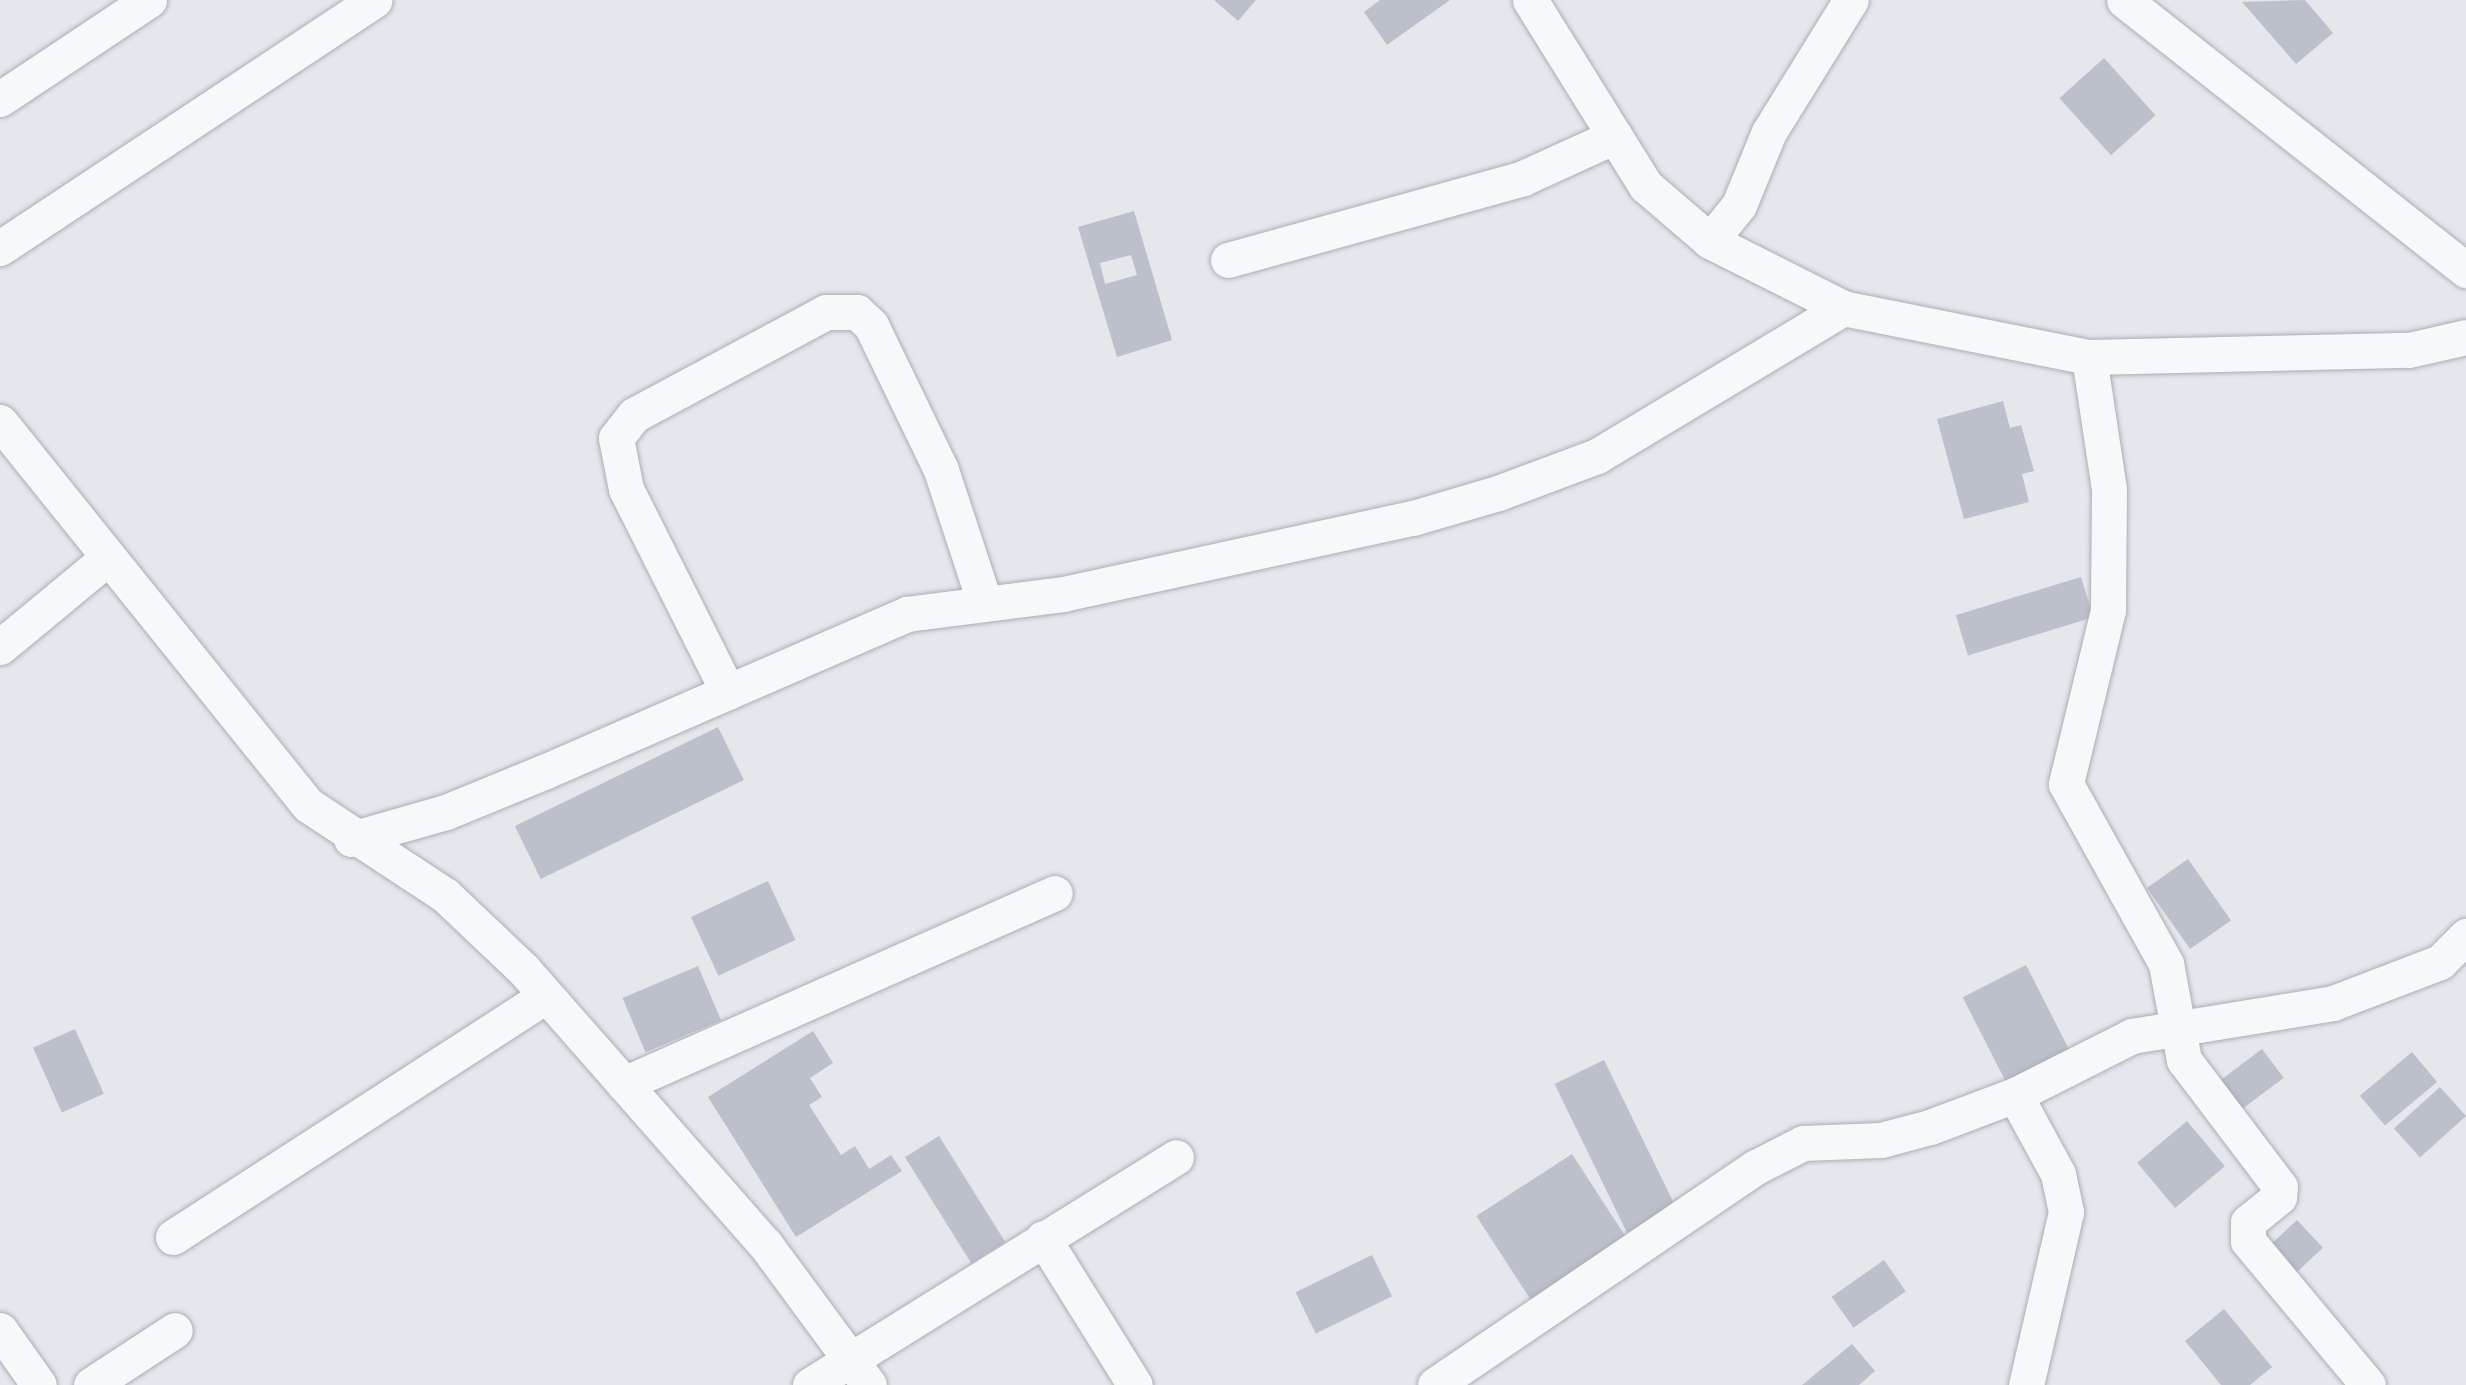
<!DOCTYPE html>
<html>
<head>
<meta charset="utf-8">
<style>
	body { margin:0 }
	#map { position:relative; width:2466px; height:1385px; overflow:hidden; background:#e4e7ec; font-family:"Titillium Web",sans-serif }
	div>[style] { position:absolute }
	.building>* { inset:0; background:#bbc0ca; transform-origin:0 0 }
	.roads { filter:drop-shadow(0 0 2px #a9aeb7) drop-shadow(0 0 2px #a9aeb7) }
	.minor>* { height:35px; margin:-17.5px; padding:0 17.5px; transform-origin:17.5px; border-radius:17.5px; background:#f7f8fa }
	span { translate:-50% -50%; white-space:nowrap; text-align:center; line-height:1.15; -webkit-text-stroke:8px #f4f6f9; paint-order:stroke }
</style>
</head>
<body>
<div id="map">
	<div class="building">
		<i style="clip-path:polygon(1214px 0,1256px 0,1238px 21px)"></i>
		<i style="clip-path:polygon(1380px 0,1450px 0,1387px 45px,1364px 12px)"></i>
		<i style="clip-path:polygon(2305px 0,2333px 33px,2296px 64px,2242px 2px)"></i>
		<i style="left:2104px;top:58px;width:77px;height:60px;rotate:48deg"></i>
		<i style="clip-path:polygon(evenodd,1134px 211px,1172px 340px,1117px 357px,1078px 227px,1134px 211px,1131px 255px,1137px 275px,1105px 284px,1100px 263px,1131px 255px)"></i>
		<i style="clip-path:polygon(2003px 401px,2010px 428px,2021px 425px,2034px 471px,2022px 474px,2029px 502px,1964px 519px,1937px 419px)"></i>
		<i style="left:2081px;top:577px;width:42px;height:131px;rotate:73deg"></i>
		<i style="left:718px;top:727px;width:59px;height:226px;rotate:64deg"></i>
		<i style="left:2188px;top:859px;width:75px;height:50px;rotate:55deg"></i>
		<i style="left:768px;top:881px;width:65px;height:85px;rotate:65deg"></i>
		<i style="left:2026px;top:965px;width:98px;height:71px;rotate:63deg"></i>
		<i style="left:698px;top:966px;width:59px;height:82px;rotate:67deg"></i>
		<i style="left:75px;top:1029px;width:71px;height:46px;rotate:66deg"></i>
		<i style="clip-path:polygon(813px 1031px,833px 1063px,810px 1078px,822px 1097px,809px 1105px,841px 1155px,855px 1146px,869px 1169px,891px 1155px,902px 1171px,796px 1237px,708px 1097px)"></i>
		<i style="left:2262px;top:1049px;width:36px;height:54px;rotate:53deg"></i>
		<i style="left:2412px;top:1052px;width:39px;height:68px;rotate:50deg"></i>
		<i style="left:1604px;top:1060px;width:165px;height:55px;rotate:64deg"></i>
		<i style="left:2440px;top:1087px;width:39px;height:62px;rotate:48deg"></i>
		<i style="left:2187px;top:1121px;width:59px;height:65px;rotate:50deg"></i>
		<i style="left:939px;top:1136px;width:125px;height:40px;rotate:58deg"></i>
		<i style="left:1572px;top:1154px;width:103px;height:114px;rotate:57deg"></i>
		<i style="left:2297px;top:1220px;width:38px;height:40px;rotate:47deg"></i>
		<i style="left:1372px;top:1255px;width:46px;height:85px;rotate:64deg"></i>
		<i style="left:1884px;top:1260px;width:38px;height:64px;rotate:55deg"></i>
		<i style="clip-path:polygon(2224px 1309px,2272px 1367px,2250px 1385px,2221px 1385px,2185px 1341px)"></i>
		<i style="clip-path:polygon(1852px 1344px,1875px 1371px,1859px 1385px,1802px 1385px)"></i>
	</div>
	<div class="roads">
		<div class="minor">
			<i style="left:1530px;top:0;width:219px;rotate:58.1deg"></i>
			<i style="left:1646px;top:186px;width:84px;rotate:40.7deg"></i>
			<i style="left:1710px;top:241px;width:149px;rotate:26.7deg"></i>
			<i style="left:1843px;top:308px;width:251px;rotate:11.3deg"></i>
			<i style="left:2089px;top:357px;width:320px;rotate:-1.3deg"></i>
			<i style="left:2409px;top:350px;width:58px;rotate:-12.8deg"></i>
			<i style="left:2124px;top:0;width:436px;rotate:38.3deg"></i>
			<i style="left:0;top:99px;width:179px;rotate:-33.6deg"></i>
			<i style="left:1710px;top:241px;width:46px;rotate:-51.1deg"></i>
			<i style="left:1739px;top:205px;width:79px;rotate:-67.7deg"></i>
			<i style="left:1769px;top:132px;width:155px;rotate:-58.2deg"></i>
			<i style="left:0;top:248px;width:449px;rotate:-33.5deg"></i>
			<i style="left:1228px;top:260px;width:306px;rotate:-15.5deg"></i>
			<i style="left:1523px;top:178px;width:101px;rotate:-24.5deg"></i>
			<i style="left:2089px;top:357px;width:134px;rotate:81.4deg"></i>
			<i style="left:2109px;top:490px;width:120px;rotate:90.5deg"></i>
			<i style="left:2108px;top:610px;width:179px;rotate:103.6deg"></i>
			<i style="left:2066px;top:784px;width:206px;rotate:60.9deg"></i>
			<i style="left:2166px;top:964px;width:98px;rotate:79.4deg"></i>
			<i style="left:2184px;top:1060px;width:159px;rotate:52.9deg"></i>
			<i style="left:2280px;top:1187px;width:10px;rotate:96deg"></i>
			<i style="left:2279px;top:1197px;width:40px;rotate:141deg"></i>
			<i style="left:2248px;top:1222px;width:19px;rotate:90deg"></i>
			<i style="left:2248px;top:1241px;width:187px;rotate:50.2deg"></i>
			<i style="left:0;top:422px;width:491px;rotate:51.2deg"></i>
			<i style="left:308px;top:805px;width:164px;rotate:33.3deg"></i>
			<i style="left:445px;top:895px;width:109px;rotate:43.5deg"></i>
			<i style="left:524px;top:970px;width:365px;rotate:48.7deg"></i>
			<i style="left:765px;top:1244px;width:175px;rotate:53.6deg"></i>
			<i style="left:0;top:647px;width:136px;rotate:-39.6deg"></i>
			<i style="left:728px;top:692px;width:227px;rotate:-116.7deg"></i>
			<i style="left:626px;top:489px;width:52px;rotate:-101.1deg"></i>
			<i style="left:616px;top:438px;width:29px;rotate:-52deg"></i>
			<i style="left:634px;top:415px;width:218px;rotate:-28.2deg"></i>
			<i style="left:826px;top:312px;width:31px"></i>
			<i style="left:857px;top:312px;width:19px;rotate:43deg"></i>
			<i style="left:871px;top:325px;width:161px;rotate:64.2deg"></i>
			<i style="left:941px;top:470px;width:141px;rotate:71.8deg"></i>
			<i style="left:351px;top:839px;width:99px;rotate:-15.9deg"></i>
			<i style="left:446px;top:812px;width:108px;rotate:-22.3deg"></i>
			<i style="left:546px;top:771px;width:394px;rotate:-23.5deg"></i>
			<i style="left:907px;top:614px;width:157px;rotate:-7.3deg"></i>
			<i style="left:1063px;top:594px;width:358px;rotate:-12.3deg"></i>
			<i style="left:1413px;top:518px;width:89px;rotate:-16.4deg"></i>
			<i style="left:1498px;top:493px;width:106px;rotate:-20.5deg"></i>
			<i style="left:1597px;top:456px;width:287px;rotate:-31deg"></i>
			<i style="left:624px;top:1084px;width:471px;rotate:-23.9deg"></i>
			<i style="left:2015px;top:1095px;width:90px;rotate:61.4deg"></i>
			<i style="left:2058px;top:1174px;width:39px;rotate:78deg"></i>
			<i style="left:2066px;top:1212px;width:178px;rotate:103deg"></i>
			<i style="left:173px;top:1237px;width:444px;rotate:-32.9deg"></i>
			<i style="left:1043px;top:1238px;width:173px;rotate:58deg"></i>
			<i style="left:0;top:1330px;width:67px;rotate:54.7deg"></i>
			<i style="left:91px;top:1385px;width:100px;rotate:-33.2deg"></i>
			<i style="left:810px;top:1385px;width:431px;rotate:-31.9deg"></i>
			<i style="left:1435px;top:1385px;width:388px;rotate:-34.2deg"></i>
			<i style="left:1756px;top:1167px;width:53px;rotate:-27.1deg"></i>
			<i style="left:1803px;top:1143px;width:78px;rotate:-2.2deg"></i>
			<i style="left:1881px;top:1140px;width:51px;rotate:-14.9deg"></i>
			<i style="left:1930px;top:1127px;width:91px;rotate:-20.6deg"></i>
			<i style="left:2015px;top:1095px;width:131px;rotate:-26.8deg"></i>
			<i style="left:2132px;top:1036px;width:204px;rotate:-9.3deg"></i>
			<i style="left:2333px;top:1003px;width:115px;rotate:-21deg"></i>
			<i style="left:2440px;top:962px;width:37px;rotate:-45deg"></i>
		</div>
	</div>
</div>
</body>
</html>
